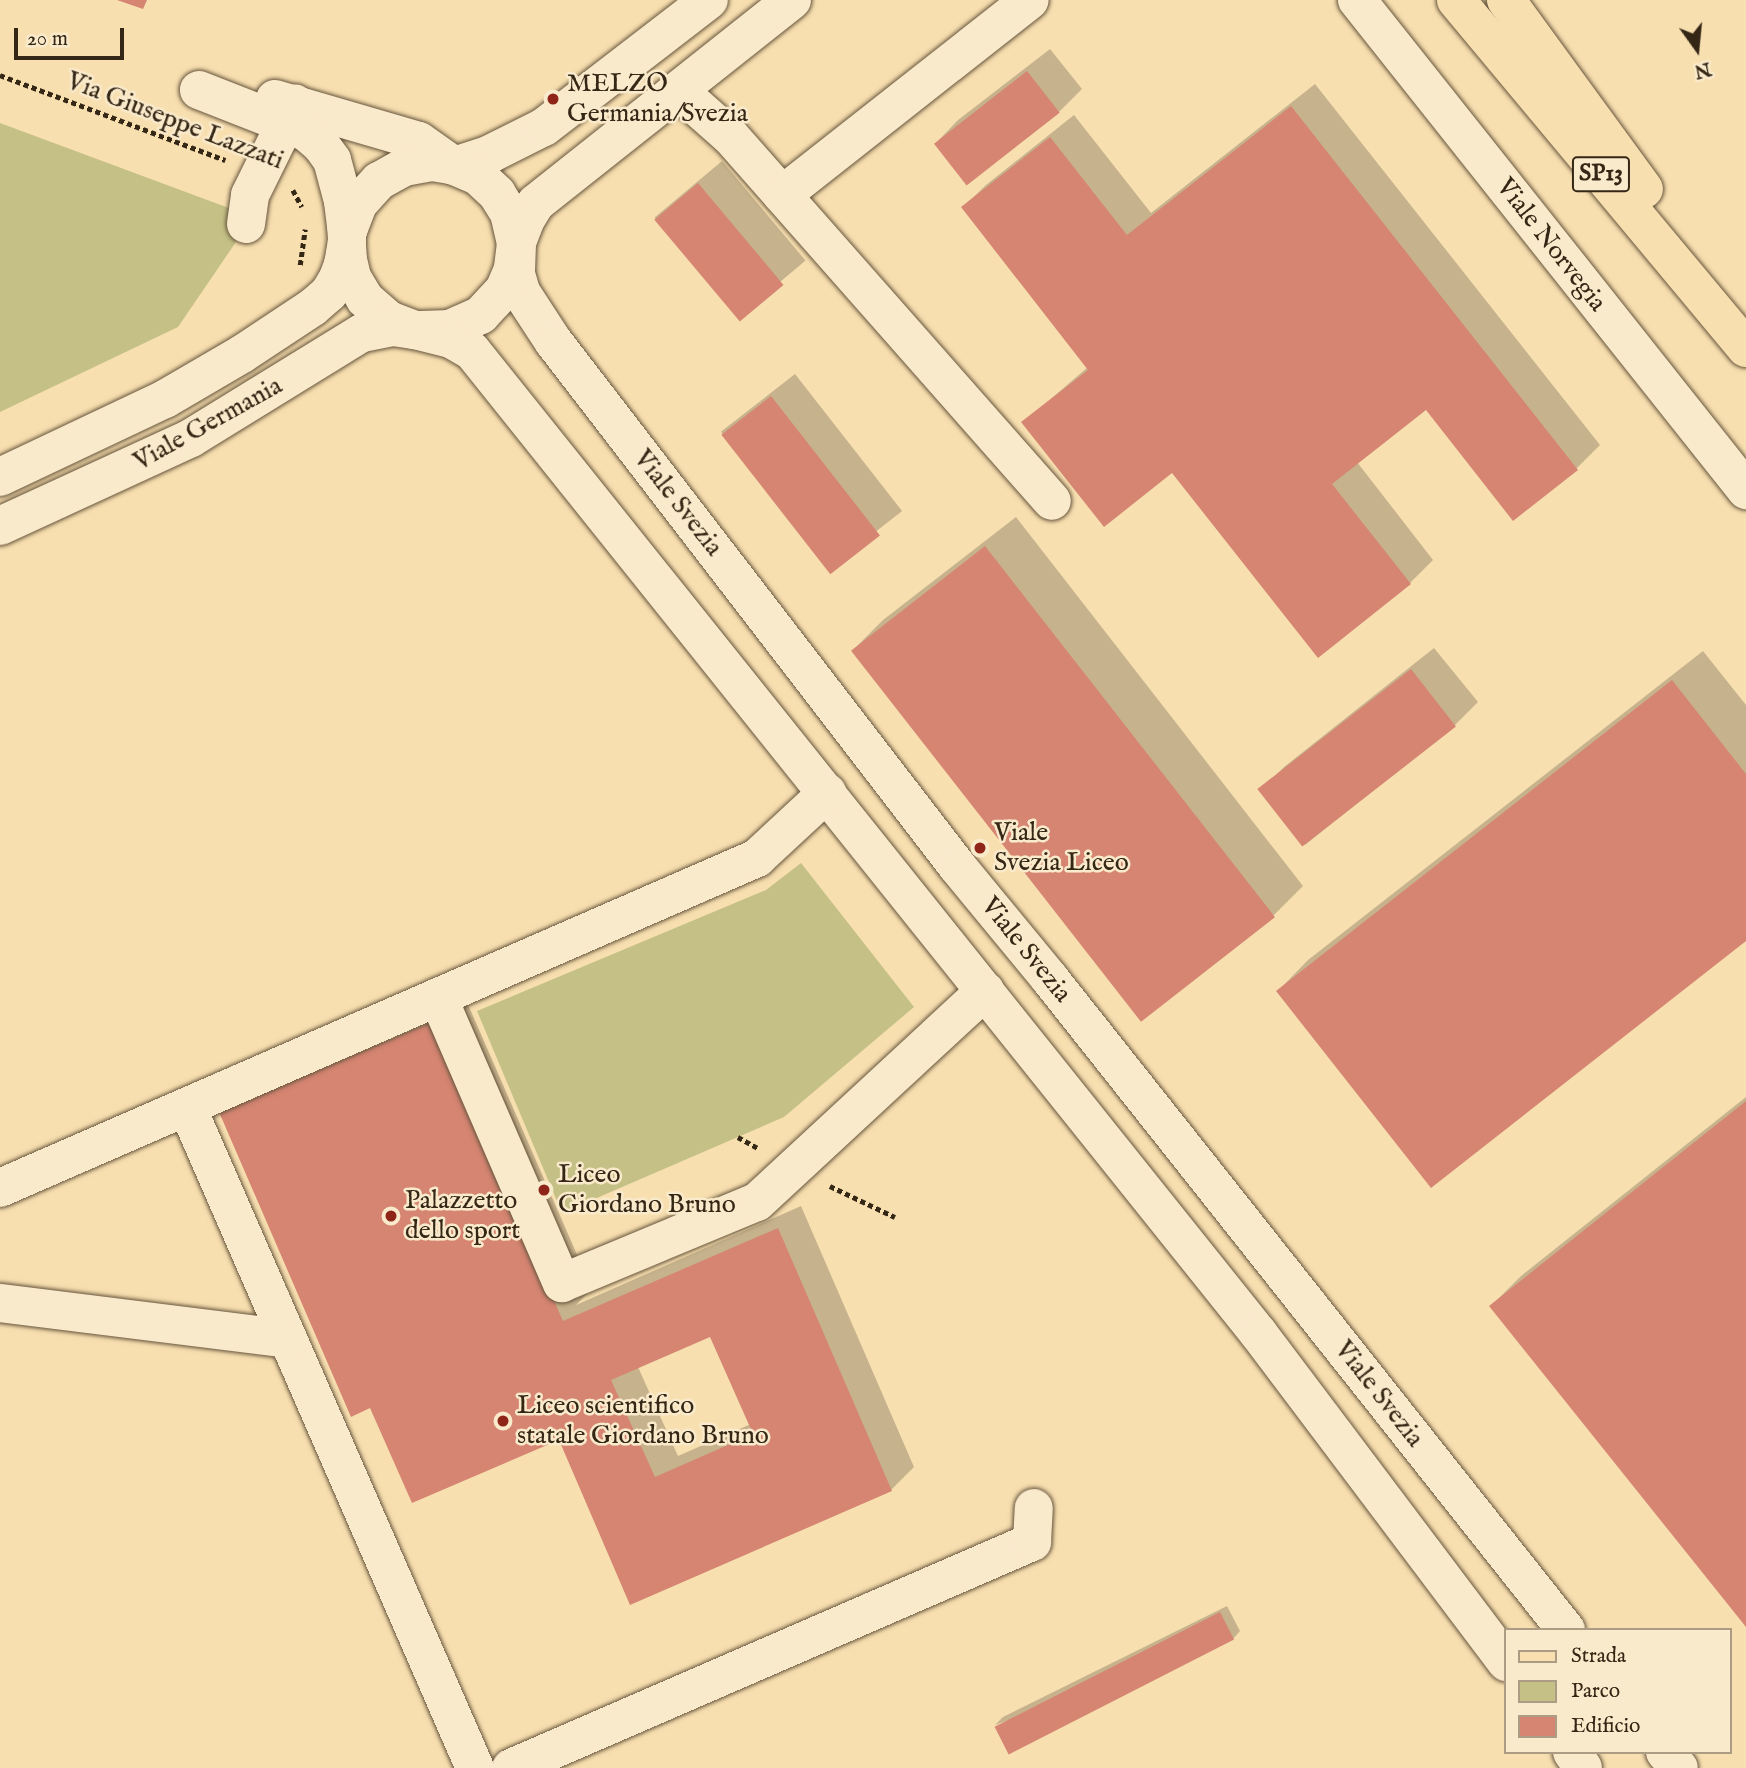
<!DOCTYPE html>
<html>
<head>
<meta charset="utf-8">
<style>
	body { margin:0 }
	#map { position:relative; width:1746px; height:1768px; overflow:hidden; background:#f8dfb0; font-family:"IM FELL English",serif }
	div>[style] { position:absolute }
	.green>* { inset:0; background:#c4c086 }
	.shadow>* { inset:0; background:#0003; transform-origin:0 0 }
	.building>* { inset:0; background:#d58572; transform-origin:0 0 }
	.path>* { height:4.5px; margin-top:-2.25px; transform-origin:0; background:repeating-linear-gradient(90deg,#352715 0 5px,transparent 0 8.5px) }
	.roads { filter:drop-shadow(0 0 2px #66553c) drop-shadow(0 0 2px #66553c) }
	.minor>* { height:38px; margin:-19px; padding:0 19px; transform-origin:19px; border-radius:19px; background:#faeacc }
	.major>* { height:38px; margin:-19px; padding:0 19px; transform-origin:19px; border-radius:19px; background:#f8dfb0 }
	.dots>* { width:19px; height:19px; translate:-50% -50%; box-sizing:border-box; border:4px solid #faeacc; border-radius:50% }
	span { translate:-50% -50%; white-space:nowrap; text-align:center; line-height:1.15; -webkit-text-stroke:5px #faeacc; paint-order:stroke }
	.shield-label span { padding:2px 5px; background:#faeacc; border:2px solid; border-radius:5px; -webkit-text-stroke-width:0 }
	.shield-label { font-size:24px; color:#352715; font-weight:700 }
	.poi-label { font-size:26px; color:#352715 }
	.left { translate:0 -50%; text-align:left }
	.street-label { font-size:26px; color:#352715 }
	.legend { position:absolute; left:1504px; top:1628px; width:228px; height:126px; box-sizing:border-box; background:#faeacc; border:2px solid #ab9c83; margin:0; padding:9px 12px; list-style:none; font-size:21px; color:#352715 }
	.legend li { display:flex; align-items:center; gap:14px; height:35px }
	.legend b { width:35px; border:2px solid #ab9c83 }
	.north { position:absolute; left:1662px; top:14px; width:70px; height:70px; -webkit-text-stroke:5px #faeacc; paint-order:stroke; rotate:165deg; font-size:19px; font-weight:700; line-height:28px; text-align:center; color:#352715 }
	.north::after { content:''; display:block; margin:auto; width:24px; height:32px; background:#352715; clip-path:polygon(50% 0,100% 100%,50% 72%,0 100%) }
	.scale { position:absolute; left:14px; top:28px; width:110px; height:32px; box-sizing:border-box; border:4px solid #352715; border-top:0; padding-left:9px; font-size:21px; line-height:24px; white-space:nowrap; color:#352715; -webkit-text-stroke:5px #faeacc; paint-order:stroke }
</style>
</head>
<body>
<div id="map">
	<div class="green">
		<i style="clip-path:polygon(0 123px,253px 217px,178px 327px,0 412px)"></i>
		<i style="clip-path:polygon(801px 863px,914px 1007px,784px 1117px,562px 1213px,477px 1011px,766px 890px)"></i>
	</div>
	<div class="shadow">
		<i style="clip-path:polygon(1050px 49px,1082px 89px,1059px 112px,936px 143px,958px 120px)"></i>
		<i style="clip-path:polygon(1315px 84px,1600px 445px,1577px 468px,1514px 518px,1427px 407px,1357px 462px,1433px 560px,1410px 583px,1318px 655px,1173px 471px,1024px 422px,1088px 367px,963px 207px,986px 185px,1074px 115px,1151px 213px)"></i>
		<i style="left:722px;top:161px;width:130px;height:88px;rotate:50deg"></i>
		<i style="left:795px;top:374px;width:174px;height:94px;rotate:52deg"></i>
		<i style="clip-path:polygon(1016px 517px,1303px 886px,1273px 916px,1140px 1020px,853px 650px,883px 620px)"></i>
		<i style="clip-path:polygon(1434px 648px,1478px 702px,1455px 725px,1305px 845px,1261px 790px,1284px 767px)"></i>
		<i style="clip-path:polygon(1703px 651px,1746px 705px,1746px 939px,1278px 991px,1308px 960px)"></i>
		<i style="clip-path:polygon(evenodd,463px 993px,592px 1289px,576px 1305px,801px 1206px,914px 1467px,891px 1490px,631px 1603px,559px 1438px,371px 1405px,221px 1112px,463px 993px,711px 1334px,751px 1424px,678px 1456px,638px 1367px,711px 1334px)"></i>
		<i style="clip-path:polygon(1746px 1097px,1746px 1625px,1491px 1306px,1521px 1276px)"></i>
		<i style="clip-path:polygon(1227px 1606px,1240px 1631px,1233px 1639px,995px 1725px,1003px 1717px)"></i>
	</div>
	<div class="building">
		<i style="clip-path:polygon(117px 0,147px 0,143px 9px)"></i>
		<i style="left:1027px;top:71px;width:53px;height:118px;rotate:52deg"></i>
		<i style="clip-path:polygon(1291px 106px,1578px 470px,1513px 521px,1426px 410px,1332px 484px,1411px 584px,1318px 658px,1172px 473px,1104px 527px,1021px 422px,1088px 370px,961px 207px,1050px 137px,1127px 235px)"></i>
		<i style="left:698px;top:183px;width:133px;height:57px;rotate:50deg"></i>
		<i style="left:771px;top:396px;width:177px;height:63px;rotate:52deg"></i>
		<i style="left:985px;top:546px;width:471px;height:170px;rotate:52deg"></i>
		<i style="left:1411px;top:669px;width:73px;height:195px;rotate:52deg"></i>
		<i style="clip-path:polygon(1672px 680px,1746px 774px,1746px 941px,1431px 1188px,1276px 991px)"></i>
		<i style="clip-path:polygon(evenodd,432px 1022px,563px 1321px,778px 1228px,892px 1491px,630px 1605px,559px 1440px,412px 1503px,370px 1408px,351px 1417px,219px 1112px,432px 1022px,710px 1337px,753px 1434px,655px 1477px,611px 1380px,710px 1337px)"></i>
		<i style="clip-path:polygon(1746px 1101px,1746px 1627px,1489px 1306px)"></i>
		<i style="left:1220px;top:1612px;width:31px;height:253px;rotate:63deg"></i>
	</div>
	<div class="path">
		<i style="left:0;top:75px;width:241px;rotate:20.7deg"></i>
		<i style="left:293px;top:190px;width:19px;rotate:62deg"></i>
		<i style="left:300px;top:265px;width:36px;rotate:-82deg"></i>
		<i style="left:738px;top:1137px;width:25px;rotate:29deg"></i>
		<i style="left:830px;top:1186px;width:72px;rotate:25.5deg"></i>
	</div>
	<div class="roads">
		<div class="minor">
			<i style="left:792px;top:0;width:327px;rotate:141.6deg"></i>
			<i style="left:536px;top:203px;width:19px;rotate:122deg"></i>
			<i style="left:526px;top:219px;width:26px;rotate:111deg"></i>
			<i style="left:517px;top:243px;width:31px;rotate:92deg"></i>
			<i style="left:516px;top:274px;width:19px;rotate:74deg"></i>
			<i style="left:521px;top:292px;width:59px;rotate:56.9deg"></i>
			<i style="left:553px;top:341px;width:662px;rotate:52.42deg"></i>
			<i style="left:957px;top:866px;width:146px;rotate:50.5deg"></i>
			<i style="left:1050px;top:979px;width:831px;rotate:51.6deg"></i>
			<i style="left:1357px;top:0;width:626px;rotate:51.55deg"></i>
			<i style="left:679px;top:91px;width:69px;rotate:41.5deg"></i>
			<i style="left:731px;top:137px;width:485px;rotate:48.6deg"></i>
			<i style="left:275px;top:99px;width:150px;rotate:16.3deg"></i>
			<i style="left:419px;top:141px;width:42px;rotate:35.2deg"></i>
			<i style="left:454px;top:166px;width:38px;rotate:-18deg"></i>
			<i style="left:490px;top:154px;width:60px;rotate:-26.6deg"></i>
			<i style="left:544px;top:127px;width:208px;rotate:-37.6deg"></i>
			<i style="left:782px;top:195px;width:315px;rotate:-38.2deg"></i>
			<i style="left:246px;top:224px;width:29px;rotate:-82deg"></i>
			<i style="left:250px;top:195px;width:102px;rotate:-63.7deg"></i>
			<i style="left:0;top:477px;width:183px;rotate:-25.3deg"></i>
			<i style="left:165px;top:399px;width:89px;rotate:-30.3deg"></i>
			<i style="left:242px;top:354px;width:85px;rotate:-33.5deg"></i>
			<i style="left:313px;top:307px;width:21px;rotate:-41deg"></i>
			<i style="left:329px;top:293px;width:17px;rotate:-59deg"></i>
			<i style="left:338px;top:278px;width:15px;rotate:-70deg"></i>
			<i style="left:343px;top:264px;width:10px;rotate:-79deg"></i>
			<i style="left:345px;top:254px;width:15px;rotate:-82deg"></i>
			<i style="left:347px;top:239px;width:5px;rotate:-90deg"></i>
			<i style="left:347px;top:234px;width:6px;rotate:-72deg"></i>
			<i style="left:349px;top:228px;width:26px;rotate:-69deg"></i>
			<i style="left:358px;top:204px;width:31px;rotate:-48deg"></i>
			<i style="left:379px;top:181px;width:29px;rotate:-29deg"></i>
			<i style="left:404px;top:167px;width:28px;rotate:-10deg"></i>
			<i style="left:432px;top:162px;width:20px;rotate:9deg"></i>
			<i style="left:452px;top:165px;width:28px;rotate:23deg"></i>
			<i style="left:478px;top:176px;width:26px;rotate:43deg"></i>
			<i style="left:497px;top:194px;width:22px;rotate:58deg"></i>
			<i style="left:509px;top:213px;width:31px;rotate:77deg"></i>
			<i style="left:516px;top:243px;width:26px;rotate:97deg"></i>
			<i style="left:513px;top:269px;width:23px;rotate:113deg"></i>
			<i style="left:504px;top:290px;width:34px;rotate:133deg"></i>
			<i style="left:481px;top:315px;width:34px;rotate:156deg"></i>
			<i style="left:450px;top:329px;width:35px;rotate:178deg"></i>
			<i style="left:415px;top:330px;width:28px;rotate:-159deg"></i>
			<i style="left:389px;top:320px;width:32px;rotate:-139deg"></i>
			<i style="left:365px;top:299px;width:26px;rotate:-121deg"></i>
			<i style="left:352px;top:277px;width:17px;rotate:-103deg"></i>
			<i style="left:348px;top:260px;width:14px;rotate:-94deg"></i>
			<i style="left:347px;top:246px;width:7px;rotate:-90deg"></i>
			<i style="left:347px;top:239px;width:13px;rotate:-94deg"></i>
			<i style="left:346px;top:226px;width:25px;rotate:-97deg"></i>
			<i style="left:343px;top:201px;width:42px;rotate:-105deg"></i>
			<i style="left:332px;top:160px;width:19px;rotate:-126deg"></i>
			<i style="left:321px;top:145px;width:20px;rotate:-139deg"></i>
			<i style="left:306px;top:132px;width:115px;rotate:-158.6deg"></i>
			<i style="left:0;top:526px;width:210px;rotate:-24.7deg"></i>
			<i style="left:191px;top:438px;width:201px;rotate:-31.6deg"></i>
			<i style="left:362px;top:333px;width:32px;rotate:-11deg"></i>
			<i style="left:393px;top:327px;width:22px;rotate:8deg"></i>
			<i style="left:415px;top:330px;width:37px;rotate:14deg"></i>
			<i style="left:451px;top:339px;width:24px;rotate:30deg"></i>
			<i style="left:472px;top:351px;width:1259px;rotate:51.32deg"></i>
			<i style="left:1259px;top:1334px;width:411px;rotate:53deg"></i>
			<i style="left:438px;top:997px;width:312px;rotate:66.6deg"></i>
			<i style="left:562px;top:1283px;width:211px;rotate:-22.6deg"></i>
			<i style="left:757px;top:1202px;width:311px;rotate:-42.8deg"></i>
			<i style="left:187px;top:1107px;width:721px;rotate:66.46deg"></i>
			<i style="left:0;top:1188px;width:826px;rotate:-23.55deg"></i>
			<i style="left:757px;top:858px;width:96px;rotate:-42.9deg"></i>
			<i style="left:0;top:1303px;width:290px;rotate:7.1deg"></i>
			<i style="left:1572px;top:1752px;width:19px;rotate:55deg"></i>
			<i style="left:1665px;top:1752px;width:21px;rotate:49deg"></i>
			<i style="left:511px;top:1768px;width:568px;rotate:-23.45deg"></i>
			<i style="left:1032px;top:1542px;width:34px;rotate:-87deg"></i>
		</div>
		<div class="major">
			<i style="left:1456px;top:0;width:453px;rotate:50.2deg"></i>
			<i style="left:1506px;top:0;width:234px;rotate:53.9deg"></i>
		</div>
	</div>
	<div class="dots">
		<i style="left:553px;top:99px;background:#8f2418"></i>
		<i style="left:980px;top:848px;background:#8f2418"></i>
		<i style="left:544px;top:1190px;background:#8f2418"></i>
		<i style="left:391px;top:1216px;background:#8f2418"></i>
		<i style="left:503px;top:1421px;background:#8f2418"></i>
	</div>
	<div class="shield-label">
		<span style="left:1601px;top:174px">SP13</span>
	</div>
	<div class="poi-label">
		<span class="left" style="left:567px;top:99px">MELZO<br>Germania/Svezia</span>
		<span class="left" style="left:994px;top:848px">Viale<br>Svezia Liceo</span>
		<span class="left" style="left:558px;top:1190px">Liceo<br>Giordano Bruno</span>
		<span class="left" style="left:405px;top:1216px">Palazzetto<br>dello sport</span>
		<span class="left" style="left:517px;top:1421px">Liceo scientifico<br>statale Giordano Bruno</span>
	</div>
	<div class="street-label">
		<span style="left:175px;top:121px;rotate:21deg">Via Giuseppe Lazzati</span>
		<span style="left:1551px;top:245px;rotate:52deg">Viale Norvegia</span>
		<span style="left:208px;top:424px;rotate:-29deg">Viale Germania</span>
		<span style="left:678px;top:503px;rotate:52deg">Viale Svezia</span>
		<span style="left:1026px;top:950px;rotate:51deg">Viale Svezia</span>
		<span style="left:1379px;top:1394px;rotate:52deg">Viale Svezia</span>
	</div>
	<ul class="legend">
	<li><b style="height:9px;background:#f8dfb0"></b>Strada</li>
	<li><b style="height:19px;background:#c4c086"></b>Parco</li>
	<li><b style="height:19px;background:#d58572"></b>Edificio</li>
	</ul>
	<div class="north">N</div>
	<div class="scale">20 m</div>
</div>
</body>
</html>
